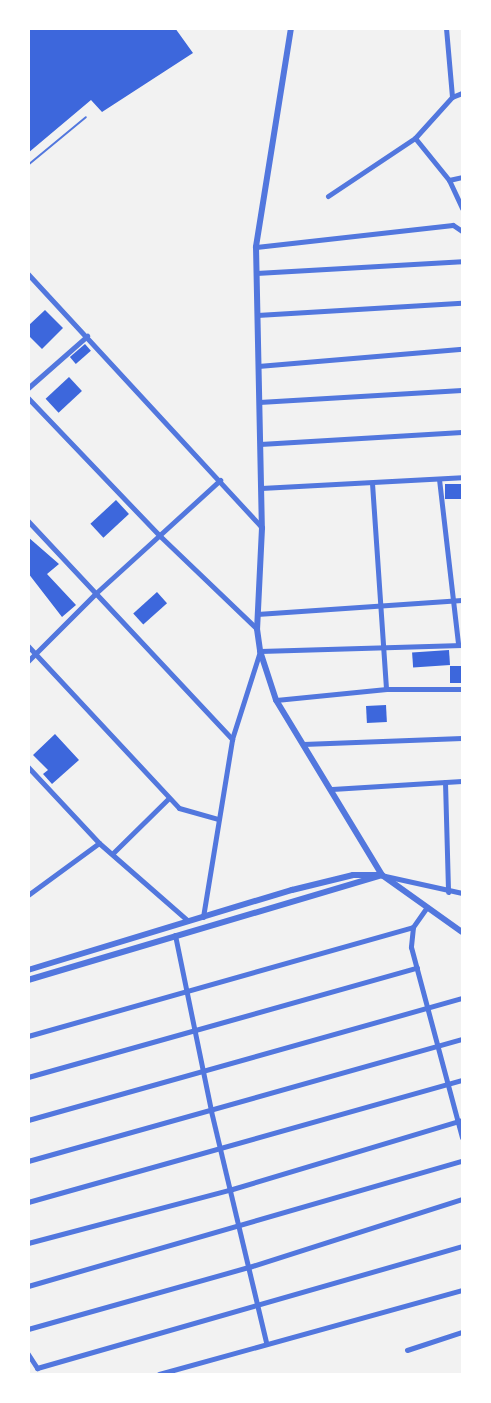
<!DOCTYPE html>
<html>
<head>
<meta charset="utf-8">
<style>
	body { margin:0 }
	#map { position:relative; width:491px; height:1403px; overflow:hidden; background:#f2f2f2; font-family:"DM Sans",sans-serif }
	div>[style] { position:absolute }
	.building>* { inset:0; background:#3d67dc; transform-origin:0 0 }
	.service>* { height:2px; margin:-1px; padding:0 1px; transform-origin:1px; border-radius:1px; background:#5277de }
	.minor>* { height:5px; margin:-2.5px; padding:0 2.5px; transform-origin:2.5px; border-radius:2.5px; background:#5277de }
	.tertiary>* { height:6px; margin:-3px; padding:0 3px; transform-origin:3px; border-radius:3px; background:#5277de }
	span { translate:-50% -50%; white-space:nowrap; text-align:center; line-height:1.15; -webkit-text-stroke:4.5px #fff; paint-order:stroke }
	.frame { position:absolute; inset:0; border:30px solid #fff; pointer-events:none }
</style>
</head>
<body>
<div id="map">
	<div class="building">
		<i style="clip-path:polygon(28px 28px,175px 28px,193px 53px,102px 112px,91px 100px,28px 153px)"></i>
		<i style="clip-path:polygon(45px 310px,63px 328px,42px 349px,28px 335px,28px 326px)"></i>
		<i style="left:85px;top:344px;width:9px;height:20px;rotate:49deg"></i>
		<i style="left:69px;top:377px;width:19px;height:32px;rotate:47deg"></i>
		<i style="left:445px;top:484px;width:16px;height:15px"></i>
		<i style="left:116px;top:500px;width:19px;height:35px;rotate:47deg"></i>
		<i style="clip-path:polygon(28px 537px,59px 564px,47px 574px,76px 605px,62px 617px,28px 573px)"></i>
		<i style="left:157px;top:592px;width:15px;height:32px;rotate:48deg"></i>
		<i style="left:449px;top:650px;width:15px;height:37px;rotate:86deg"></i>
		<i style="left:462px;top:666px;width:17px;height:12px;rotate:90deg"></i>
		<i style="left:386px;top:705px;width:17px;height:20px;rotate:87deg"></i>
		<i style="clip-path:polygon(55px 734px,79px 760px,52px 784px,43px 774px,48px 770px,33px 755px)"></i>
	</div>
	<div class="service">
		<i style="left:28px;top:165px;width:75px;rotate:-39.6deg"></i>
	</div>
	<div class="minor">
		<i style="left:446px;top:28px;width:69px;rotate:85deg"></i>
		<i style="left:415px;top:138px;width:54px;rotate:51deg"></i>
		<i style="left:449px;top:180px;width:31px;rotate:65deg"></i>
		<i style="left:449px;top:180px;width:13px;rotate:-13deg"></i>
		<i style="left:328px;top:196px;width:105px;rotate:-33.7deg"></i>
		<i style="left:415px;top:138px;width:55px;rotate:-47.9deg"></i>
		<i style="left:452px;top:97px;width:11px;rotate:-22deg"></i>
		<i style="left:256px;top:247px;width:198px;rotate:-6.4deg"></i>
		<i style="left:453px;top:225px;width:11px;rotate:34deg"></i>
		<i style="left:256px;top:273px;width:206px;rotate:-3.3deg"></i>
		<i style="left:28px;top:274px;width:345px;rotate:47.3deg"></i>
		<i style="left:257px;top:315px;width:205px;rotate:-3.4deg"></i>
		<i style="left:258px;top:366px;width:205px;rotate:-4.8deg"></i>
		<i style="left:28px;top:388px;width:79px;rotate:-41.4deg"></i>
		<i style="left:28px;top:398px;width:191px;rotate:46.3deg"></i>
		<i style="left:160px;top:536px;width:134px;rotate:43.8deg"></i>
		<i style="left:259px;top:402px;width:203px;rotate:-3.4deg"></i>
		<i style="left:260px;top:444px;width:202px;rotate:-3.4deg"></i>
		<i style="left:439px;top:479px;width:166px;rotate:83.4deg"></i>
		<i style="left:372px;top:483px;width:206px;rotate:86.1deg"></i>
		<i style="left:386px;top:689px;width:76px"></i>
		<i style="left:261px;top:488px;width:201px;rotate:-3.1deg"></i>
		<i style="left:28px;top:521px;width:299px;rotate:46.9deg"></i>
		<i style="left:257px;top:614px;width:205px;rotate:-3.9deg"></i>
		<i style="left:28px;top:646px;width:221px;rotate:47deg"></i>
		<i style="left:179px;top:808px;width:41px;rotate:15.8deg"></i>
		<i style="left:28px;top:661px;width:96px;rotate:-45deg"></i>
		<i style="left:96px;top:593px;width:168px;rotate:-42.3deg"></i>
		<i style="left:276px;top:700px;width:111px;rotate:-5.7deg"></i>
		<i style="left:303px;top:744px;width:159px;rotate:-2.2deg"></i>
		<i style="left:28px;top:767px;width:104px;rotate:46.9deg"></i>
		<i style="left:99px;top:843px;width:118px;rotate:41.2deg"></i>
		<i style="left:445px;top:782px;width:110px;rotate:88.4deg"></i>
		<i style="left:332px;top:789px;width:130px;rotate:-3.5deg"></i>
		<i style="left:113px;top:853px;width:78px;rotate:-44.5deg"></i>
		<i style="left:385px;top:876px;width:79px;rotate:12.4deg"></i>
		<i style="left:28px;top:895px;width:88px;rotate:-36.2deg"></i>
		<i style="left:427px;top:907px;width:24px;rotate:125deg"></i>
		<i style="left:413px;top:927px;width:20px;rotate:96deg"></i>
		<i style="left:411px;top:947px;width:197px;rotate:75deg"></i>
		<i style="left:203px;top:917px;width:180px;rotate:-80.7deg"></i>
		<i style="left:232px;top:739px;width:92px;rotate:-72.3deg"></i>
		<i style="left:260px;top:651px;width:202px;rotate:-1.7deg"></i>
		<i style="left:175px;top:935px;width:180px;rotate:78.4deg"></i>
		<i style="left:211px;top:1111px;width:237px;rotate:76.6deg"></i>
		<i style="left:28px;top:1036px;width:400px;rotate:-15.8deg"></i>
		<i style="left:28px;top:1077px;width:404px;rotate:-15.7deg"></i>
		<i style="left:28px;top:1120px;width:451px;rotate:-15.7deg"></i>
		<i style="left:28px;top:1161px;width:451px;rotate:-15.7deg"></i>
		<i style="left:28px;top:1202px;width:451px;rotate:-15.7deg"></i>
		<i style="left:28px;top:1243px;width:208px;rotate:-14.8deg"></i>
		<i style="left:229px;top:1190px;width:243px;rotate:-16.7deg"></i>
		<i style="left:28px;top:1286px;width:452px;rotate:-16.1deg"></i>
		<i style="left:28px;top:1329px;width:230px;rotate:-15.7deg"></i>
		<i style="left:249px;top:1267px;width:224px;rotate:-17.7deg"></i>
		<i style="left:407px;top:1350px;width:58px;rotate:-18.1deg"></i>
		<i style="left:28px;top:1354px;width:17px;rotate:57deg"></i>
		<i style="left:37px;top:1368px;width:442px;rotate:-16deg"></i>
		<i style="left:159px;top:1374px;width:314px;rotate:-15.5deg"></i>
	</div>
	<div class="tertiary">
		<i style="left:291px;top:28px;width:222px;rotate:99.1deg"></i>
		<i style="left:256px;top:247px;width:281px;rotate:88.8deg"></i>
		<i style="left:262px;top:528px;width:101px;rotate:92.8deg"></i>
		<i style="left:257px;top:629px;width:22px;rotate:82deg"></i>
		<i style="left:260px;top:651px;width:52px;rotate:71.9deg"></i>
		<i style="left:276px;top:700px;width:205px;rotate:58.8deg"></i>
		<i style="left:382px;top:875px;width:98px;rotate:35.5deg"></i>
		<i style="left:28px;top:970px;width:276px;rotate:-16.9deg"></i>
		<i style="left:292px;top:890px;width:63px;rotate:-13.8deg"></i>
		<i style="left:353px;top:875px;width:28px"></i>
		<i style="left:28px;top:980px;width:369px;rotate:-16.5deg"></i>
	</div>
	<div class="frame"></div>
</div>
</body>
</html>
